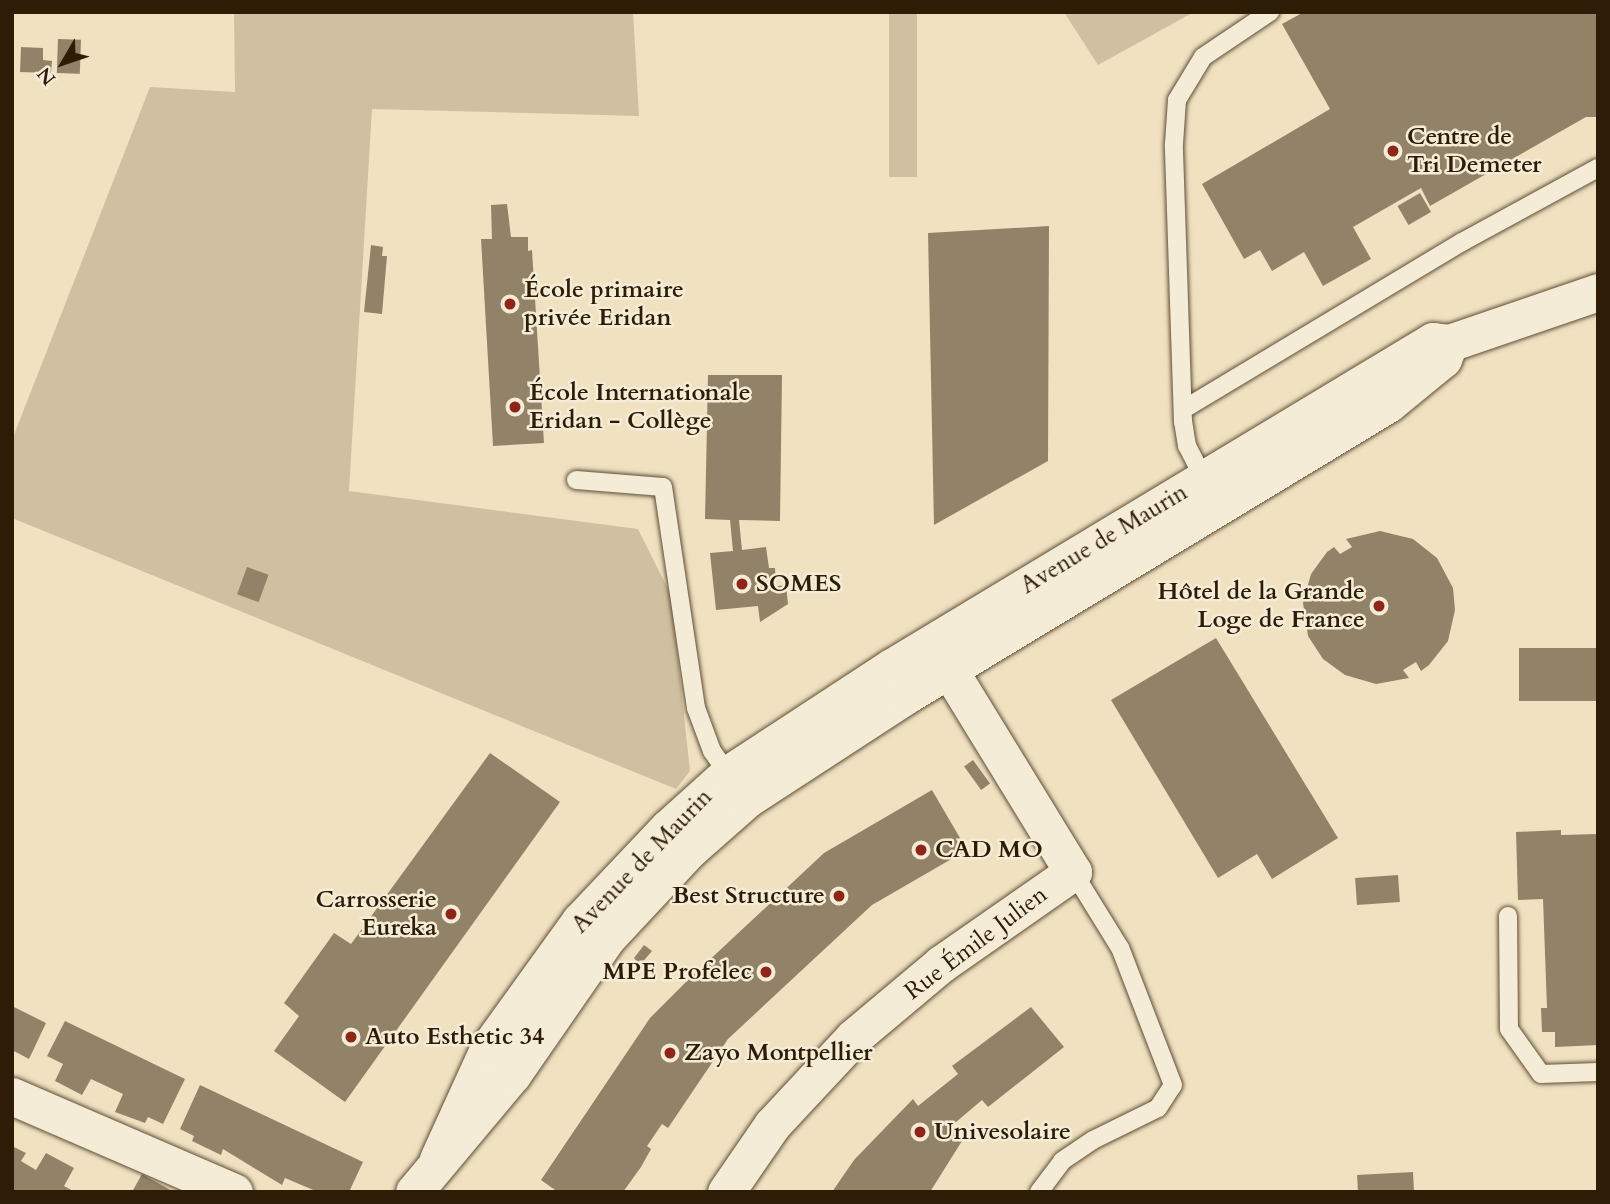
<!DOCTYPE html>
<html>
<head>
<meta charset="utf-8">
<style>
	body { margin:0 }
	#map { position:relative; width:1610px; height:1204px; overflow:hidden; background:#f0e1c1; font-family:Cardo,serif }
	div>[style] { position:absolute }
	.green>* { inset:0; background:#cfc0a1; transform-origin:0 0 }
	.building>* { inset:0; background:#928368; transform-origin:0 0 }
	.roads { filter:drop-shadow(0 0 2px #5e4e36) drop-shadow(0 0 2px #5e4e36) }
	.lane>* { height:18px; margin:-9px; padding:0 9px; transform-origin:9px; border-radius:9px; background:#f5ecd7 }
	.street>* { height:37px; margin:-18.5px; padding:0 18.5px; transform-origin:18.5px; border-radius:18.5px; background:#f5ecd7 }
	.dots>* { width:19px; height:19px; translate:-50% -50%; box-sizing:border-box; border:4px solid #f5ecd7; border-radius:50% }
	span { translate:-50% -50%; white-space:nowrap; text-align:center; line-height:1.15; -webkit-text-stroke:5px #f5ecd7; paint-order:stroke }
	.poi-label { font-size:24px; color:#2d1d07; font-weight:700 }
	.left { translate:0 -50%; text-align:left }
	.right { translate:-100% -50%; text-align:right }
	.street-label { font-size:24px; color:#2d1d07 }
	.frame { position:absolute; inset:0; border:14px solid #2d1d07; pointer-events:none }
	.north { position:absolute; left:28px; top:28px; width:70px; height:70px; -webkit-text-stroke:5px #f5ecd7; paint-order:stroke; rotate:231deg; font-size:19px; font-weight:700; line-height:28px; text-align:center; color:#2d1d07 }
	.north::after { content:''; display:block; margin:auto; width:24px; height:32px; background:#2d1d07; clip-path:polygon(50% 0,100% 100%,50% 72%,0 100%) }
</style>
</head>
<body>
<div id="map">
	<div class="green">
		<i style="clip-path:polygon(234px 12px,633px 12px,639px 116px,372px 109px,349px 491px,638px 529px,671px 595px,690px 771px,676px 789px,12px 518px,12px 440px,150px 87px,235px 92px)"></i>
		<i style="left:889px;top:12px;width:28px;height:165px"></i>
		<i style="clip-path:polygon(1064px 12px,1194px 12px,1098px 65px)"></i>
	</div>
	<div class="building">
		<i style="clip-path:polygon(1304px 12px,1598px 12px,1598px 117px,1586px 117px,1430px 206px,1421px 188px,1353px 227px,1371px 259px,1323px 286px,1304px 252px,1272px 271px,1260px 250px,1244px 259px,1202px 184px,1330px 109px,1282px 24px)"></i>
		<i style="left:58px;top:39px;width:23px;height:34px;rotate:2deg"></i>
		<i style="clip-path:polygon(21px 47px,43px 48px,43px 60px,52px 61px,51px 73px,20px 72px)"></i>
		<i style="left:1420px;top:193px;width:22px;height:26px;rotate:60deg"></i>
		<i style="clip-path:polygon(507px 204px,511px 237px,528px 237px,528px 251px,532px 250px,544px 443px,493px 446px,481px 239px,492px 239px,491px 205px)"></i>
		<i style="clip-path:polygon(1049px 226px,1048px 461px,934px 525px,928px 233px)"></i>
		<i style="clip-path:polygon(371px 245px,383px 247px,382px 256px,387px 256px,382px 314px,364px 312px)"></i>
		<i style="clip-path:polygon(708px 375px,782px 375px,780px 521px,739px 520px,742px 550px,766px 547px,769px 568px,775px 568px,776px 582px,770px 583px,771px 587px,786px 585px,788px 604px,760px 622px,758px 606px,716px 610px,710px 553px,733px 551px,730px 520px,705px 519px)"></i>
		<i style="clip-path:polygon(1380px 531px,1413px 539px,1437px 558px,1453px 588px,1455px 610px,1448px 641px,1429px 665px,1421px 671px,1416px 662px,1403px 670px,1409px 678px,1376px 684px,1345px 675px,1323px 659px,1308px 636px,1303px 603px,1311px 574px,1327px 552px,1334px 547px,1340px 554px,1352px 547px,1346px 539px)"></i>
		<i style="left:247px;top:567px;width:23px;height:29px;rotate:20deg"></i>
		<i style="clip-path:polygon(1216px 638px,1338px 838px,1272px 879px,1257px 854px,1218px 878px,1111px 700px)"></i>
		<i style="left:1598px;top:648px;width:53px;height:79px;rotate:90deg"></i>
		<i style="clip-path:polygon(490px 753px,560px 802px,345px 1102px,274px 1051px,299px 1016px,284px 1003px,334px 933px,351px 944px)"></i>
		<i style="left:973px;top:760px;width:29px;height:11px;rotate:54deg"></i>
		<i style="clip-path:polygon(932px 790px,967px 850px,872px 905px,728px 1039px,668px 1128px,662px 1124px,647px 1146px,651px 1149px,641px 1167px,623px 1192px,558px 1192px,541px 1180px,650px 1018px,688px 980px,824px 853px)"></i>
		<i style="clip-path:polygon(1561px 830px,1561px 835px,1598px 834px,1598px 1045px,1555px 1047px,1555px 1032px,1542px 1032px,1541px 1008px,1547px 1008px,1543px 899px,1518px 900px,1516px 832px)"></i>
		<i style="left:1398px;top:875px;width:27px;height:43px;rotate:86deg"></i>
		<i style="clip-path:polygon(644px 945px,652px 951px,640px 965px,634px 958px)"></i>
		<i style="clip-path:polygon(12px 1006px,46px 1023px,29px 1059px,12px 1050px)"></i>
		<i style="clip-path:polygon(1031px 1007px,1064px 1047px,988px 1107px,982px 1100px,949px 1128px,962px 1141px,930px 1192px,832px 1192px,854px 1160px,913px 1099px,918px 1106px,958px 1074px,952px 1066px)"></i>
		<i style="clip-path:polygon(65px 1021px,185px 1079px,163px 1124px,148px 1117px,145px 1123px,115px 1112px,123px 1094px,91px 1079px,82px 1095px,55px 1081px,63px 1064px,47px 1056px)"></i>
		<i style="clip-path:polygon(200px 1085px,363px 1162px,349px 1192px,318px 1192px,285px 1178px,282px 1185px,223px 1149px,221px 1155px,192px 1141px,194px 1136px,180px 1129px)"></i>
		<i style="clip-path:polygon(12px 1146px,26px 1153px,21px 1161px,36px 1170px,46px 1153px,74px 1168px,64px 1186px,75px 1192px,12px 1192px)"></i>
		<i style="left:1413px;top:1172px;width:20px;height:56px;rotate:87deg"></i>
		<i style="clip-path:polygon(142px 1174px,174px 1192px,132px 1192px)"></i>
	</div>
	<div class="roads">
		<div class="lane">
			<i style="left:1184px;top:409px;width:324px;rotate:-31deg"></i>
			<i style="left:1462px;top:242px;width:155px;rotate:-28.6deg"></i>
			<i style="left:1204px;top:479px;width:37px;rotate:-117deg"></i>
			<i style="left:1187px;top:446px;width:24px;rotate:-99deg"></i>
			<i style="left:1183px;top:422px;width:278px;rotate:-91.9deg"></i>
			<i style="left:1174px;top:144px;width:44px;rotate:-86.1deg"></i>
			<i style="left:1177px;top:100px;width:50px;rotate:-58.8deg"></i>
			<i style="left:1203px;top:57px;width:81px;rotate:-33.9deg"></i>
			<i style="left:576px;top:480px;width:87px;rotate:4.6deg"></i>
			<i style="left:663px;top:487px;width:223px;rotate:81.5deg"></i>
			<i style="left:696px;top:708px;width:46px;rotate:69.6deg"></i>
			<i style="left:712px;top:751px;width:28px;rotate:55deg"></i>
			<i style="left:1508px;top:916px;width:113px;rotate:89.5deg"></i>
			<i style="left:1509px;top:1029px;width:55px;rotate:54.6deg"></i>
			<i style="left:1541px;top:1074px;width:57px;rotate:-2deg"></i>
			<i style="left:1039px;top:1192px;width:39px;rotate:-53deg"></i>
			<i style="left:1062px;top:1161px;width:37px;rotate:-34deg"></i>
			<i style="left:1093px;top:1140px;width:72px;rotate:-26.2deg"></i>
			<i style="left:1158px;top:1108px;width:27px;rotate:-57deg"></i>
			<i style="left:1173px;top:1085px;width:147px;rotate:-111.1deg"></i>
			<i style="left:1120px;top:948px;width:89px;rotate:-121.7deg"></i>
		</div>
		<div class="street">
			<i style="left:12px;top:1096px;width:242px;rotate:23.4deg"></i>
			<i style="left:438px;top:1159px;width:123px;rotate:-65.5deg"></i>
			<i style="left:489px;top:1047px;width:155px;rotate:-54.2deg"></i>
			<i style="left:580px;top:921px;width:128px;rotate:-46.6deg"></i>
			<i style="left:668px;top:828px;width:81px;rotate:-42deg"></i>
			<i style="left:728px;top:774px;width:194px;rotate:-33.2deg"></i>
			<i style="left:890px;top:668px;width:634px;rotate:-31.06deg"></i>
			<i style="left:1433px;top:341px;width:16px;rotate:7deg"></i>
			<i style="left:1449px;top:343px;width:157px;rotate:-18.9deg"></i>
			<i style="left:414px;top:1192px;width:153px;rotate:-50.1deg"></i>
			<i style="left:512px;top:1075px;width:167px;rotate:-55.3deg"></i>
			<i style="left:607px;top:938px;width:120px;rotate:-47deg"></i>
			<i style="left:689px;top:850px;width:77px;rotate:-41.3deg"></i>
			<i style="left:747px;top:799px;width:189px;rotate:-33.1deg"></i>
			<i style="left:905px;top:696px;width:564px;rotate:-31.16deg"></i>
			<i style="left:1388px;top:404px;width:71px;rotate:-39.3deg"></i>
			<i style="left:1443px;top:359px;width:17px;rotate:-69deg"></i>
			<i style="left:726px;top:1192px;width:81px;rotate:-55.5deg"></i>
			<i style="left:772px;top:1125px;width:120px;rotate:-47deg"></i>
			<i style="left:854px;top:1037px;width:114px;rotate:-40deg"></i>
			<i style="left:941px;top:964px;width:161px;rotate:-34.9deg"></i>
			<i style="left:1073px;top:872px;width:258px;rotate:-121.5deg"></i>
		</div>
	</div>
	<div class="dots">
		<i style="left:1393px;top:151px;background:#8f2418"></i>
		<i style="left:510px;top:304px;background:#8f2418"></i>
		<i style="left:515px;top:407px;background:#8f2418"></i>
		<i style="left:742px;top:584px;background:#8f2418"></i>
		<i style="left:1379px;top:606px;background:#8f2418"></i>
		<i style="left:921px;top:850px;background:#8f2418"></i>
		<i style="left:839px;top:896px;background:#8f2418"></i>
		<i style="left:451px;top:914px;background:#8f2418"></i>
		<i style="left:766px;top:972px;background:#8f2418"></i>
		<i style="left:351px;top:1037px;background:#8f2418"></i>
		<i style="left:670px;top:1053px;background:#8f2418"></i>
		<i style="left:920px;top:1132px;background:#8f2418"></i>
	</div>
	<div class="poi-label">
		<span class="left" style="left:1407px;top:151px">Centre de<br>Tri Demeter</span>
		<span class="left" style="left:524px;top:304px">École primaire<br>privée Eridan</span>
		<span class="left" style="left:529px;top:407px">École Internationale<br>Eridan - Collège</span>
		<span class="left" style="left:756px;top:584px">SOMES</span>
		<span class="right" style="left:1365px;top:606px">Hôtel de la Grande<br>Loge de France</span>
		<span class="left" style="left:935px;top:850px">CAD MO</span>
		<span class="right" style="left:825px;top:896px">Best Structure</span>
		<span class="right" style="left:437px;top:914px">Carrosserie<br>Eureka</span>
		<span class="right" style="left:752px;top:972px">MPE Profelec</span>
		<span class="left" style="left:365px;top:1037px">Auto Esthetic 34</span>
		<span class="left" style="left:684px;top:1053px">Zayo Montpellier</span>
		<span class="left" style="left:934px;top:1132px">Univesolaire</span>
	</div>
	<div class="street-label">
		<span style="left:1104px;top:539px;rotate:-31deg">Avenue de Maurin</span>
		<span style="left:642px;top:861px;rotate:-46deg">Avenue de Maurin</span>
		<span style="left:976px;top:943px;rotate:-37deg">Rue Émile Julien</span>
	</div>
	<div class="frame"></div>
	<div class="north">N</div>
</div>
</body>
</html>
